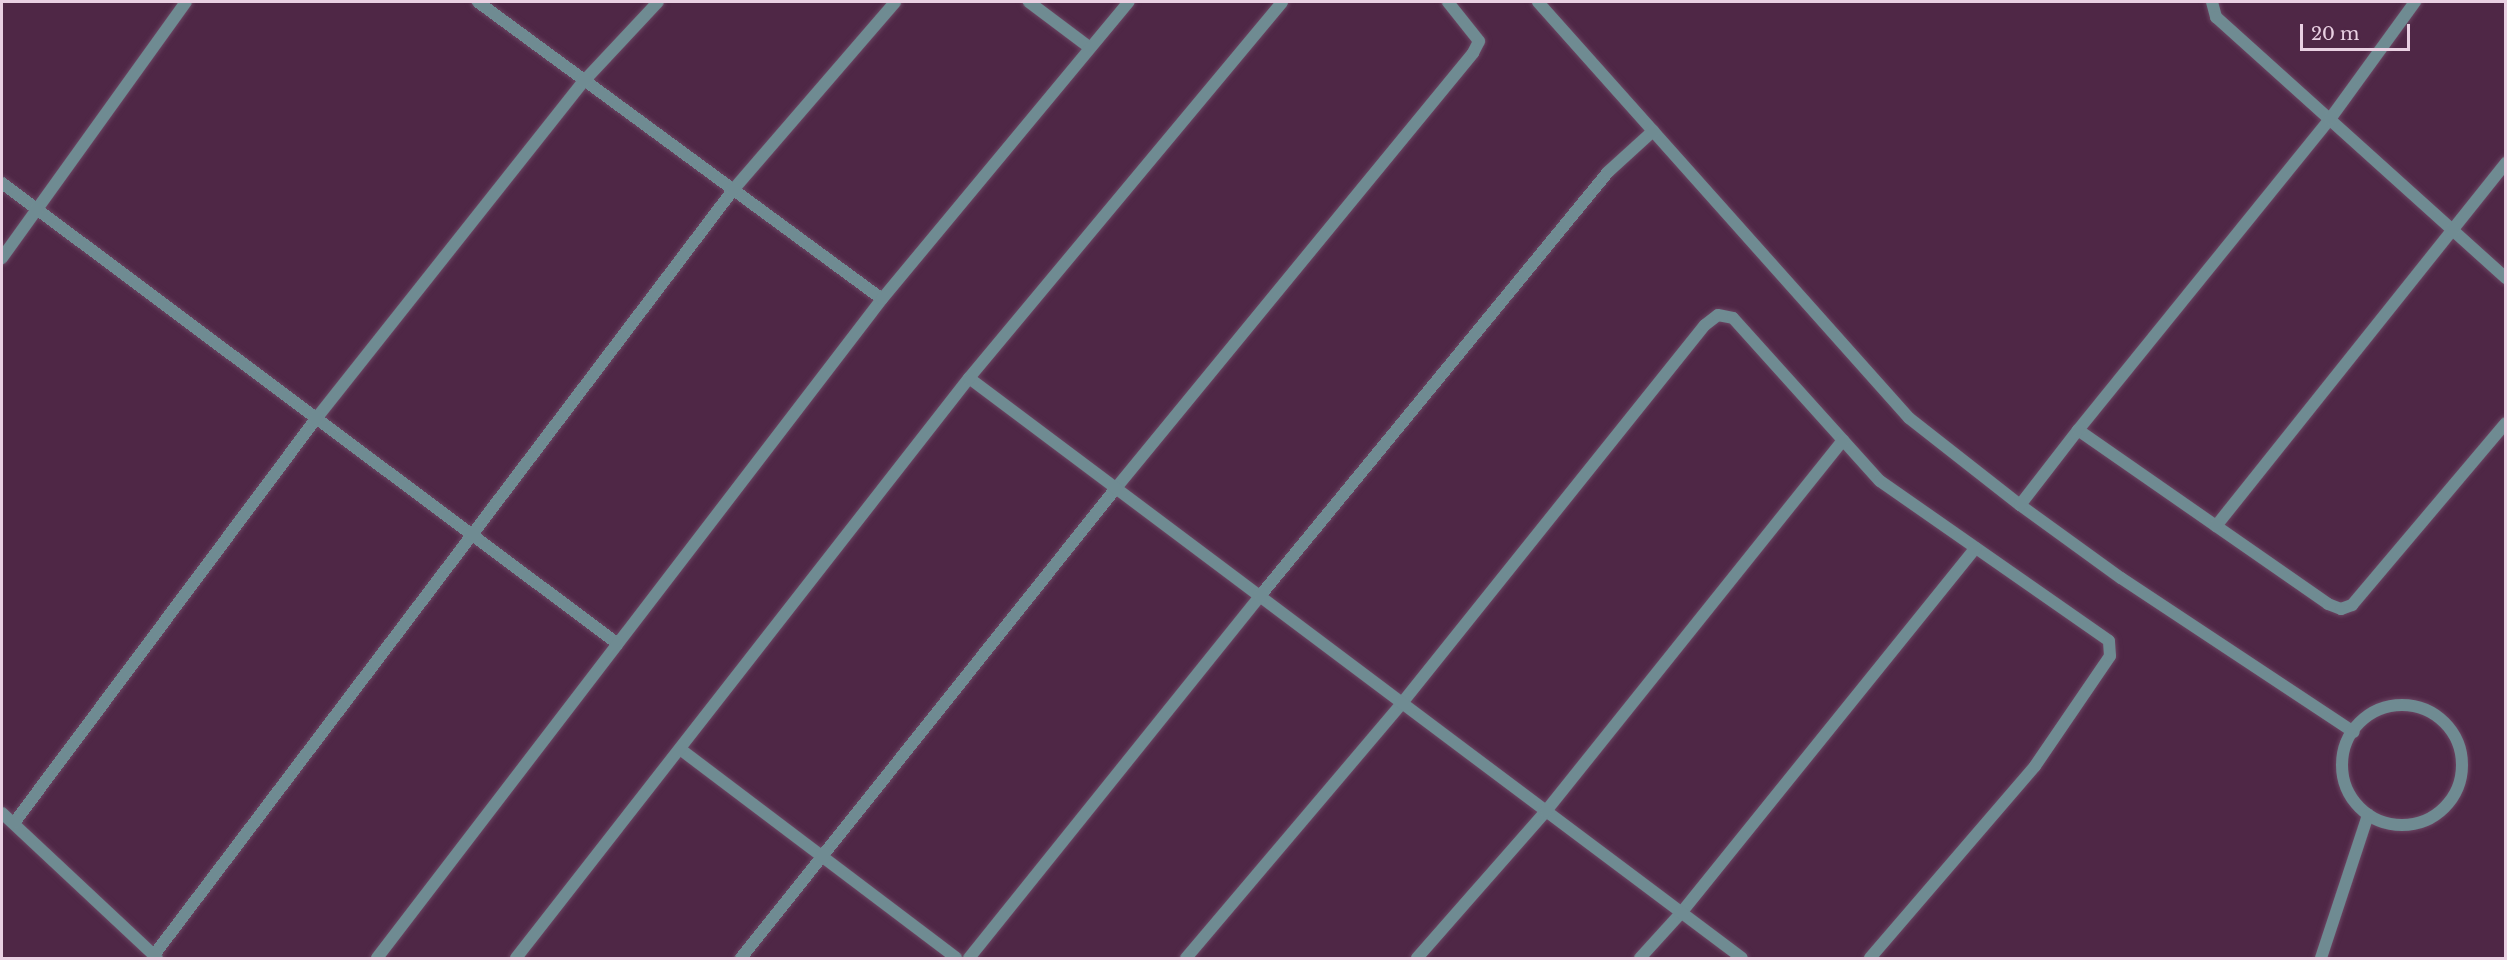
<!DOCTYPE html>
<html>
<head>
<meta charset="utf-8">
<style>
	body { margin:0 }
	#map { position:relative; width:2507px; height:960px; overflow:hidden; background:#4f2746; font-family:"Libre Baskerville",serif }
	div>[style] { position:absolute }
	.roads { filter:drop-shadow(0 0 2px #6b4562) drop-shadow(0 0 2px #6b4562) }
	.lane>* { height:12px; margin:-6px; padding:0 6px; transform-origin:6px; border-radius:6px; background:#6f8b92 }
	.street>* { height:12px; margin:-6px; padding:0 6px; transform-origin:6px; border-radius:6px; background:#6f8b92 }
	.street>.ring { margin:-6px; padding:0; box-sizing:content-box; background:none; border:12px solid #6f8b92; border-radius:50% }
	span { translate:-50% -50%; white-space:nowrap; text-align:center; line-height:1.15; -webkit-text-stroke:4.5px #4f2746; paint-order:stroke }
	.frame { position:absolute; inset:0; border:3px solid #e9d0e2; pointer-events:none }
	.scale { position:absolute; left:2300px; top:24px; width:110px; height:27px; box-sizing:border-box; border:3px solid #e9d0e2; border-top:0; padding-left:8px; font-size:18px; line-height:21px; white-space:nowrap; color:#e9d0e2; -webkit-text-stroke:4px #4f2746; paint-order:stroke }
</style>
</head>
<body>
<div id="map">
	<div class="roads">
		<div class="lane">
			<i style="left:478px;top:2px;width:501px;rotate:36.32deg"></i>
			<i style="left:1029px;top:2px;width:75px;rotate:36.9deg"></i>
			<i style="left:2212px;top:2px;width:16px;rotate:75deg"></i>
			<i style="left:2216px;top:17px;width:390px;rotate:42deg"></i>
			<i style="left:2px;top:183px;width:769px;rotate:36.81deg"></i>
			<i style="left:2078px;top:430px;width:305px;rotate:34.8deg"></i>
			<i style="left:2328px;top:604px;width:14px;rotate:21deg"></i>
			<i style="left:2216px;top:526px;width:465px;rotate:-51.4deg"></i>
			<i style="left:680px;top:749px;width:346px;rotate:37.1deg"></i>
			<i style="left:154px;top:955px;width:959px;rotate:-52.88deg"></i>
			<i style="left:733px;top:190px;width:248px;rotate:-49.2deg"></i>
			<i style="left:741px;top:958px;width:601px;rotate:-51.41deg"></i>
			<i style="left:1116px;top:488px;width:563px;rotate:-50.62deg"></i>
			<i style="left:1473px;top:53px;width:13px;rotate:-63deg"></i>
			<i style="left:1479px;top:41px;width:50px;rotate:-128.5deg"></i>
			<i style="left:1186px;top:958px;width:334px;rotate:-49.7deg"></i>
			<i style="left:1402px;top:703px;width:484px;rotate:-51.3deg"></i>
			<i style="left:1705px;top:325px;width:16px;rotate:-38deg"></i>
			<i style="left:1718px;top:315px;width:15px;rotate:11deg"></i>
			<i style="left:1733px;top:318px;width:219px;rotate:48deg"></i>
			<i style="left:1880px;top:481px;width:279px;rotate:34.9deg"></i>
			<i style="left:1640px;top:958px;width:61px;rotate:-47.7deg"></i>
			<i style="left:1681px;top:913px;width:469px;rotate:-51.1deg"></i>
		</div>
		<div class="street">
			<i style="left:1538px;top:2px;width:557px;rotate:48.27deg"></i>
			<i style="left:1909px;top:418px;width:141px;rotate:38.1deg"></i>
			<i style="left:2020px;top:505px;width:125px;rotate:35.9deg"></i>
			<i style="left:2121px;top:578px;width:279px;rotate:33.5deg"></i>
			<i style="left:2px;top:258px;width:315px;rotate:-54.3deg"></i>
			<i style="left:969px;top:378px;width:966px;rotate:36.88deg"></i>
			<i style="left:2020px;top:505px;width:95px;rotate:-52.3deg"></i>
			<i style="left:2078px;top:430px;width:400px;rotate:-51deg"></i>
			<i style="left:2330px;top:119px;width:145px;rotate:-54deg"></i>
			<i style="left:2341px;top:609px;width:12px;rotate:-20deg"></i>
			<i style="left:2352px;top:605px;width:238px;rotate:-49.8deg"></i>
			<i class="ring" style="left:2342px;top:705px;width:108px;height:108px"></i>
			<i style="left:2px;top:813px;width:212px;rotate:43.1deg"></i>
			<i style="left:14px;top:823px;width:503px;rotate:-53.24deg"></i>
			<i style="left:315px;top:420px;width:433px;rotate:-51.6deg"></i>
			<i style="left:584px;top:81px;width:108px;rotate:-46.9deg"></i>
			<i style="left:377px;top:958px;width:830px;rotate:-52.54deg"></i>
			<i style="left:882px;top:299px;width:386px;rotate:-50.3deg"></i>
			<i style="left:516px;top:958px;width:736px;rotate:-52.01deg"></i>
			<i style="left:969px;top:378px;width:489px;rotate:-50.2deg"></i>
			<i style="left:969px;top:958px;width:464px;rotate:-51.2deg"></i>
			<i style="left:1260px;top:596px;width:549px;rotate:-50.62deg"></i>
			<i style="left:1608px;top:172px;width:61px;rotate:-42.3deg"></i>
			<i style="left:1417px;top:958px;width:196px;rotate:-48.7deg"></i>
			<i style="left:1546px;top:811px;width:475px;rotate:-51.3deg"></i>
			<i style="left:1870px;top:958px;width:253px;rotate:-49.3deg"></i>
			<i style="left:2035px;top:766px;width:133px;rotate:-55.7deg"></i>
			<i style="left:2110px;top:656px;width:15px;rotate:-94deg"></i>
			<i style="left:2321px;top:958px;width:151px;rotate:-71.8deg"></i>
		</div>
	</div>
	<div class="frame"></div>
	<div class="scale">20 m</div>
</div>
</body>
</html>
